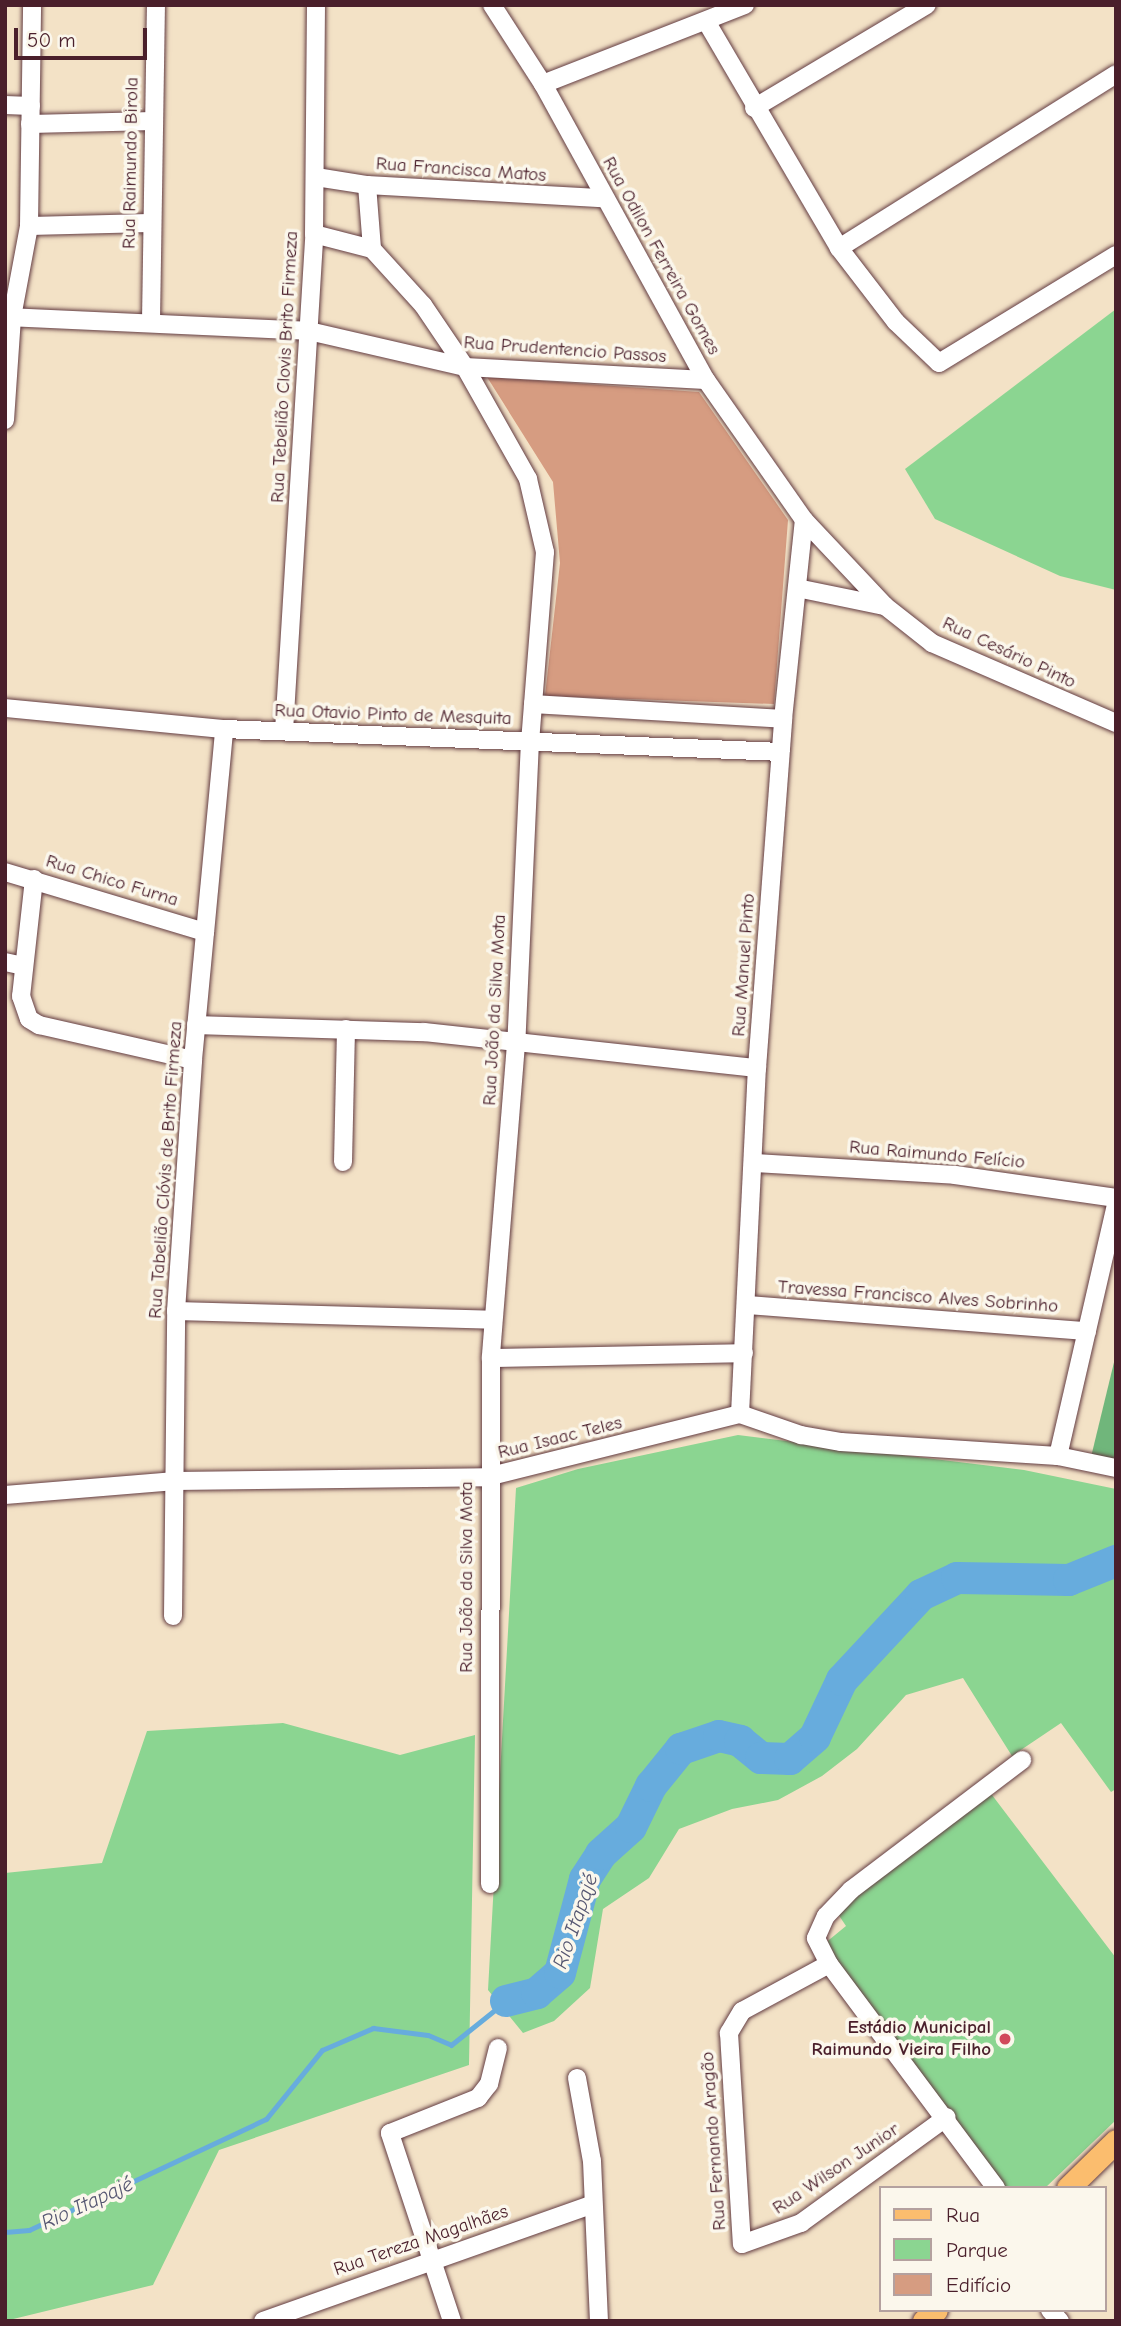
<!DOCTYPE html>
<html>
<head>
<meta charset="utf-8">
<style>
	body { margin:0 }
	#map { position:relative; width:1121px; height:2326px; overflow:hidden; background:#f3e2c6; font-family:"Comic Neue",sans-serif }
	div>[style] { position:absolute }
	.green>* { inset:0; background:#8bd591 }
	.forest>* { inset:0; background:#70b67b }
	.stream>* { height:5px; margin:-2.5px; padding:0 2.5px; transform-origin:2.5px; border-radius:2.5px; background:#67acdd }
	.river>* { height:32px; margin:-16px; padding:0 16px; transform-origin:16px; border-radius:16px; background:#67acdd }
	.building>* { inset:0; background:#d69c81 }
	.roads { filter:drop-shadow(0 0 2px #633c42) drop-shadow(0 0 2px #633c42) }
	.minor>* { height:18px; margin:-9px; padding:0 9px; transform-origin:9px; border-radius:9px; background:#fff }
	.major>* { height:23px; margin:-11.5px; padding:0 11.5px; transform-origin:11.5px; border-radius:11.5px; background:#fbbd6e }
	.dots>* { width:19px; height:19px; translate:-50% -50%; box-sizing:border-box; border:4px solid #fbf7ec; border-radius:50% }
	span { translate:-50% -50%; white-space:nowrap; text-align:center; line-height:1.15; -webkit-text-stroke:7px #fbf7ec; paint-order:stroke }
	.street-label { font-size:19px; color:#4a1f2b }
	.poi-label { font-size:19px; color:#4a1f2b; font-weight:700 }
	.right { translate:-100% -50%; text-align:right }
	.water-label { font-size:21px; color:#565772; font-style:italic }
	.frame { position:absolute; inset:0; border:7px solid #4a1f2b; pointer-events:none }
	.legend { position:absolute; left:879px; top:2186px; width:228px; height:126px; box-sizing:border-box; background:#fbf7ec; border:2px solid #b4a19f; margin:0; padding:9px 12px; list-style:none; font-size:21px; color:#4a1f2b }
	.legend li { display:flex; align-items:center; gap:14px; height:35px }
	.legend b { width:35px; border:2px solid #b4a19f }
	.scale { position:absolute; left:14px; top:28px; width:133px; height:32px; box-sizing:border-box; border:4px solid #4a1f2b; border-top:0; padding-left:9px; font-size:21px; line-height:24px; white-space:nowrap; color:#4a1f2b; -webkit-text-stroke:5px #fbf7ec; paint-order:stroke }
</style>
</head>
<body>
<div id="map">
	<div class="green">
		<i style="clip-path:polygon(1116px 309px,1116px 590px,1060px 576px,935px 519px,905px 469px)"></i>
		<i style="clip-path:polygon(738px 1435px,1024px 1470px,1116px 1489px,1116px 1789px,1111px 1792px,1061px 1723px,1012px 1756px,963px 1678px,906px 1695px,857px 1749px,822px 1776px,778px 1800px,732px 1809px,679px 1829px,649px 1878px,603px 1909px,590px 1988px,554px 2021px,523px 2033px,488px 1990px,516px 1488px,578px 1469px)"></i>
		<i style="clip-path:polygon(283px 1723px,400px 1755px,475px 1735px,469px 2065px,219px 2150px,153px 2285px,5px 2321px,5px 1873px,102px 1863px,147px 1731px)"></i>
		<i style="clip-path:polygon(989px 1791px,1116px 1958px,1116px 2120px,1045px 2188px,1005px 2188px,824px 1944px,846px 1926px,836px 1911px)"></i>
	</div>
	<div class="forest">
		<i style="clip-path:polygon(1116px 1354px,1116px 1463px,1091px 1457px)"></i>
	</div>
	<div class="stream">
		<i style="left:5px;top:2232px;width:24px;rotate:-5deg"></i>
		<i style="left:29px;top:2230px;width:262px;rotate:-25.1deg"></i>
		<i style="left:266px;top:2119px;width:89px;rotate:-50.9deg"></i>
		<i style="left:322px;top:2050px;width:56px;rotate:-23.3deg"></i>
		<i style="left:373px;top:2028px;width:55px;rotate:7.3deg"></i>
		<i style="left:428px;top:2035px;width:25px;rotate:23deg"></i>
		<i style="left:451px;top:2045px;width:70px;rotate:-38.7deg"></i>
	</div>
	<div class="river">
		<i style="left:506px;top:2001px;width:32px;rotate:-14deg"></i>
		<i style="left:537px;top:1993px;width:30px;rotate:-41deg"></i>
		<i style="left:560px;top:1973px;width:97px;rotate:-75.1deg"></i>
		<i style="left:585px;top:1879px;width:30px;rotate:-57deg"></i>
		<i style="left:601px;top:1854px;width:40px;rotate:-42deg"></i>
		<i style="left:631px;top:1827px;width:46px;rotate:-64deg"></i>
		<i style="left:651px;top:1786px;width:48px;rotate:-51deg"></i>
		<i style="left:681px;top:1749px;width:40px;rotate:-18.9deg"></i>
		<i style="left:719px;top:1736px;width:22px;rotate:13deg"></i>
		<i style="left:740px;top:1741px;width:27px;rotate:39deg"></i>
		<i style="left:761px;top:1758px;width:29px;rotate:2deg"></i>
		<i style="left:790px;top:1759px;width:33px;rotate:-41deg"></i>
		<i style="left:815px;top:1737px;width:63px;rotate:-64.7deg"></i>
		<i style="left:842px;top:1680px;width:116px;rotate:-47.1deg"></i>
		<i style="left:921px;top:1595px;width:40px;rotate:-25deg"></i>
		<i style="left:957px;top:1578px;width:112px;rotate:1deg"></i>
		<i style="left:1069px;top:1580px;width:51px;rotate:-22deg"></i>
	</div>
	<div class="building">
		<i style="clip-path:polygon(487px 377px,699px 392px,788px 520px,774px 704px,545px 696px,560px 563px,553px 482px)"></i>
	</div>
	<div class="roads">
		<div class="minor">
			<i style="left:492px;top:5px;width:94px;rotate:57.2deg"></i>
			<i style="left:543px;top:84px;width:338px;rotate:61.2deg"></i>
			<i style="left:706px;top:380px;width:171px;rotate:55deg"></i>
			<i style="left:804px;top:520px;width:118px;rotate:46.7deg"></i>
			<i style="left:885px;top:606px;width:60px;rotate:38.2deg"></i>
			<i style="left:932px;top:643px;width:201px;rotate:23.5deg"></i>
			<i style="left:706px;top:21px;width:263px;rotate:59.6deg"></i>
			<i style="left:839px;top:248px;width:93px;rotate:52.4deg"></i>
			<i style="left:896px;top:322px;width:59px;rotate:43.6deg"></i>
			<i style="left:939px;top:363px;width:207px;rotate:-31.4deg"></i>
			<i style="left:543px;top:84px;width:217px;rotate:-21.4deg"></i>
			<i style="left:5px;top:105px;width:26px;rotate:2deg"></i>
			<i style="left:754px;top:108px;width:201px;rotate:-30.8deg"></i>
			<i style="left:30px;top:124px;width:123px;rotate:-1.4deg"></i>
			<i style="left:316px;top:177px;width:52px;rotate:8.9deg"></i>
			<i style="left:367px;top:185px;width:236px;rotate:3.2deg"></i>
			<i style="left:367px;top:185px;width:64px;rotate:85.5deg"></i>
			<i style="left:29px;top:226px;width:121px;rotate:-1.4deg"></i>
			<i style="left:314px;top:234px;width:60px;rotate:14.5deg"></i>
			<i style="left:372px;top:249px;width:76px;rotate:47.7deg"></i>
			<i style="left:423px;top:305px;width:75px;rotate:55.9deg"></i>
			<i style="left:465px;top:367px;width:129px;rotate:60.6deg"></i>
			<i style="left:528px;top:479px;width:75px;rotate:76.9deg"></i>
			<i style="left:545px;top:552px;width:190px;rotate:94.5deg"></i>
			<i style="left:530px;top:741px;width:303px;rotate:92.6deg"></i>
			<i style="left:516px;top:1044px;width:315px;rotate:94.6deg"></i>
			<i style="left:491px;top:1358px;width:526px;rotate:90.11deg"></i>
			<i style="left:839px;top:248px;width:327px;rotate:-32.1deg"></i>
			<i style="left:5px;top:317px;width:304px;rotate:2.6deg"></i>
			<i style="left:309px;top:331px;width:160px;rotate:13deg"></i>
			<i style="left:465px;top:367px;width:241px;rotate:3.1deg"></i>
			<i style="left:151px;top:321px;width:316px;rotate:-89.1deg"></i>
			<i style="left:5px;top:420px;width:103px;rotate:-86.1deg"></i>
			<i style="left:12px;top:317px;width:93px;rotate:-79.4deg"></i>
			<i style="left:29px;top:226px;width:221px;rotate:-89.2deg"></i>
			<i style="left:797px;top:588px;width:90px;rotate:11.6deg"></i>
			<i style="left:533px;top:704px;width:250px;rotate:3.4deg"></i>
			<i style="left:5px;top:708px;width:220px;rotate:5.5deg"></i>
			<i style="left:224px;top:729px;width:557px;rotate:2.36deg"></i>
			<i style="left:284px;top:731px;width:498px;rotate:-86.5deg"></i>
			<i style="left:314px;top:234px;width:229px;rotate:-89.5deg"></i>
			<i style="left:5px;top:872px;width:209px;rotate:16.7deg"></i>
			<i style="left:34px;top:879px;width:118px;rotate:96.3deg"></i>
			<i style="left:21px;top:996px;width:24px;rotate:71deg"></i>
			<i style="left:29px;top:1019px;width:12px;rotate:31deg"></i>
			<i style="left:39px;top:1025px;width:158px;rotate:12.8deg"></i>
			<i style="left:5px;top:962px;width:19px;rotate:12deg"></i>
			<i style="left:196px;top:1025px;width:228px;rotate:1.8deg"></i>
			<i style="left:424px;top:1032px;width:335px;rotate:6.2deg"></i>
			<i style="left:343px;top:1162px;width:133px;rotate:-88.7deg"></i>
			<i style="left:755px;top:1163px;width:200px;rotate:3.4deg"></i>
			<i style="left:955px;top:1175px;width:163px;rotate:8.1deg"></i>
			<i style="left:747px;top:1305px;width:341px;rotate:4.4deg"></i>
			<i style="left:176px;top:1311px;width:317px;rotate:1.6deg"></i>
			<i style="left:491px;top:1358px;width:253px;rotate:-1.1deg"></i>
			<i style="left:740px;top:1414px;width:346px;rotate:-87.2deg"></i>
			<i style="left:757px;top:1068px;width:350px;rotate:-85.7deg"></i>
			<i style="left:783px;top:719px;width:200px;rotate:-84deg"></i>
			<i style="left:1058px;top:1456px;width:259px;rotate:-77deg"></i>
			<i style="left:5px;top:1495px;width:171px;rotate:-4.7deg"></i>
			<i style="left:175px;top:1481px;width:312px;rotate:-0.7deg"></i>
			<i style="left:487px;top:1477px;width:261px;rotate:-14deg"></i>
			<i style="left:740px;top:1414px;width:65px;rotate:19deg"></i>
			<i style="left:801px;top:1435px;width:41px;rotate:9.9deg"></i>
			<i style="left:841px;top:1442px;width:217px;rotate:3.7deg"></i>
			<i style="left:1058px;top:1456px;width:59px;rotate:11.7deg"></i>
			<i style="left:173px;top:1616px;width:305px;rotate:-89.4deg"></i>
			<i style="left:176px;top:1311px;width:252px;rotate:-86.1deg"></i>
			<i style="left:193px;top:1060px;width:332px;rotate:-84.6deg"></i>
			<i style="left:829px;top:1964px;width:99px;rotate:151.6deg"></i>
			<i style="left:742px;top:2011px;width:26px;rotate:121deg"></i>
			<i style="left:729px;top:2033px;width:211px;rotate:86.5deg"></i>
			<i style="left:742px;top:2244px;width:63px;rotate:-19.6deg"></i>
			<i style="left:801px;top:2223px;width:180px;rotate:-36deg"></i>
			<i style="left:577px;top:2078px;width:84px;rotate:79.8deg"></i>
			<i style="left:592px;top:2161px;width:160px;rotate:87.5deg"></i>
			<i style="left:996px;top:2188px;width:279px;rotate:-126.7deg"></i>
			<i style="left:829px;top:1964px;width:29px;rotate:-117deg"></i>
			<i style="left:816px;top:1938px;width:24px;rotate:-66deg"></i>
			<i style="left:826px;top:1916px;width:36px;rotate:-46deg"></i>
			<i style="left:851px;top:1890px;width:215px;rotate:-37.2deg"></i>
			<i style="left:1050px;top:2310px;width:15px;rotate:48deg"></i>
			<i style="left:263px;top:2321px;width:350px;rotate:-19.5deg"></i>
			<i style="left:452px;top:2321px;width:198px;rotate:-108.3deg"></i>
			<i style="left:390px;top:2133px;width:95px;rotate:-21.7deg"></i>
			<i style="left:478px;top:2098px;width:18px;rotate:-52deg"></i>
			<i style="left:489px;top:2084px;width:37px;rotate:-76deg"></i>
		</div>
		<div class="major">
			<i style="left:1068px;top:2188px;width:67px;rotate:-44.4deg"></i>
			<i style="left:924px;top:2321px;width:16px;rotate:-43deg"></i>
		</div>
	</div>
	<div class="dots">
		<i style="left:1005px;top:2039px;background:#d1495b"></i>
	</div>
	<div class="street-label">
		<span style="left:131px;top:163px;rotate:-89deg">Rua Raimundo Birola</span>
		<span style="left:461px;top:170px;rotate:4deg">Rua Francisca Matos</span>
		<span style="left:661px;top:256px;rotate:61deg">Rua Odilon Ferreira Gomes</span>
		<span style="left:565px;top:350px;rotate:4deg">Rua Prudentencio Passos</span>
		<span style="left:285px;top:367px;rotate:-87deg">Rua Tebelião Clovis Brito Firmeza</span>
		<span style="left:1009px;top:653px;rotate:25deg">Rua Cesário Pinto</span>
		<span style="left:393px;top:715px;rotate:2deg">Rua Otavio Pinto de Mesquita</span>
		<span style="left:112px;top:881px;rotate:17deg">Rua Chico Furna</span>
		<span style="left:744px;top:965px;rotate:-86deg">Rua Manuel Pinto</span>
		<span style="left:495px;top:1010px;rotate:-87deg">Rua João da Silva Mota</span>
		<span style="left:937px;top:1155px;rotate:5deg">Rua Raimundo Felício</span>
		<span style="left:166px;top:1170px;rotate:-86deg">Rua Tabelião Clóvis de Brito Firmeza</span>
		<span style="left:918px;top:1297px;rotate:4deg">Travessa Francisco Alves Sobrinho</span>
		<span style="left:560px;top:1438px;rotate:-14deg">Rua Isaac Teles</span>
		<span style="left:467px;top:1577px;rotate:-90deg">Rua João da Silva Mota</span>
		<span style="left:714px;top:2141px;rotate:-94deg">Rua Fernando Aragão</span>
		<span style="left:836px;top:2169px;rotate:-34deg">Rua Wilson Junior</span>
		<span style="left:421px;top:2241px;rotate:-19deg">Rua Tereza Magalhães</span>
	</div>
	<div class="poi-label">
		<span class="right" style="left:991px;top:2039px">Estádio Municipal<br>Raimundo Vieira Filho</span>
	</div>
	<div class="water-label">
		<span style="left:575px;top:1921px;rotate:-71deg">Rio Itapajé</span>
		<span style="left:87px;top:2203px;rotate:-25deg">Rio Itapajé</span>
	</div>
	<div class="frame"></div>
	<ul class="legend">
	<li><b style="height:9px;background:#fbbd6e"></b>Rua</li>
	<li><b style="height:19px;background:#8bd591"></b>Parque</li>
	<li><b style="height:19px;background:#d69c81"></b>Edifício</li>
	</ul>
	<div class="scale">50 m</div>
</div>
</body>
</html>
